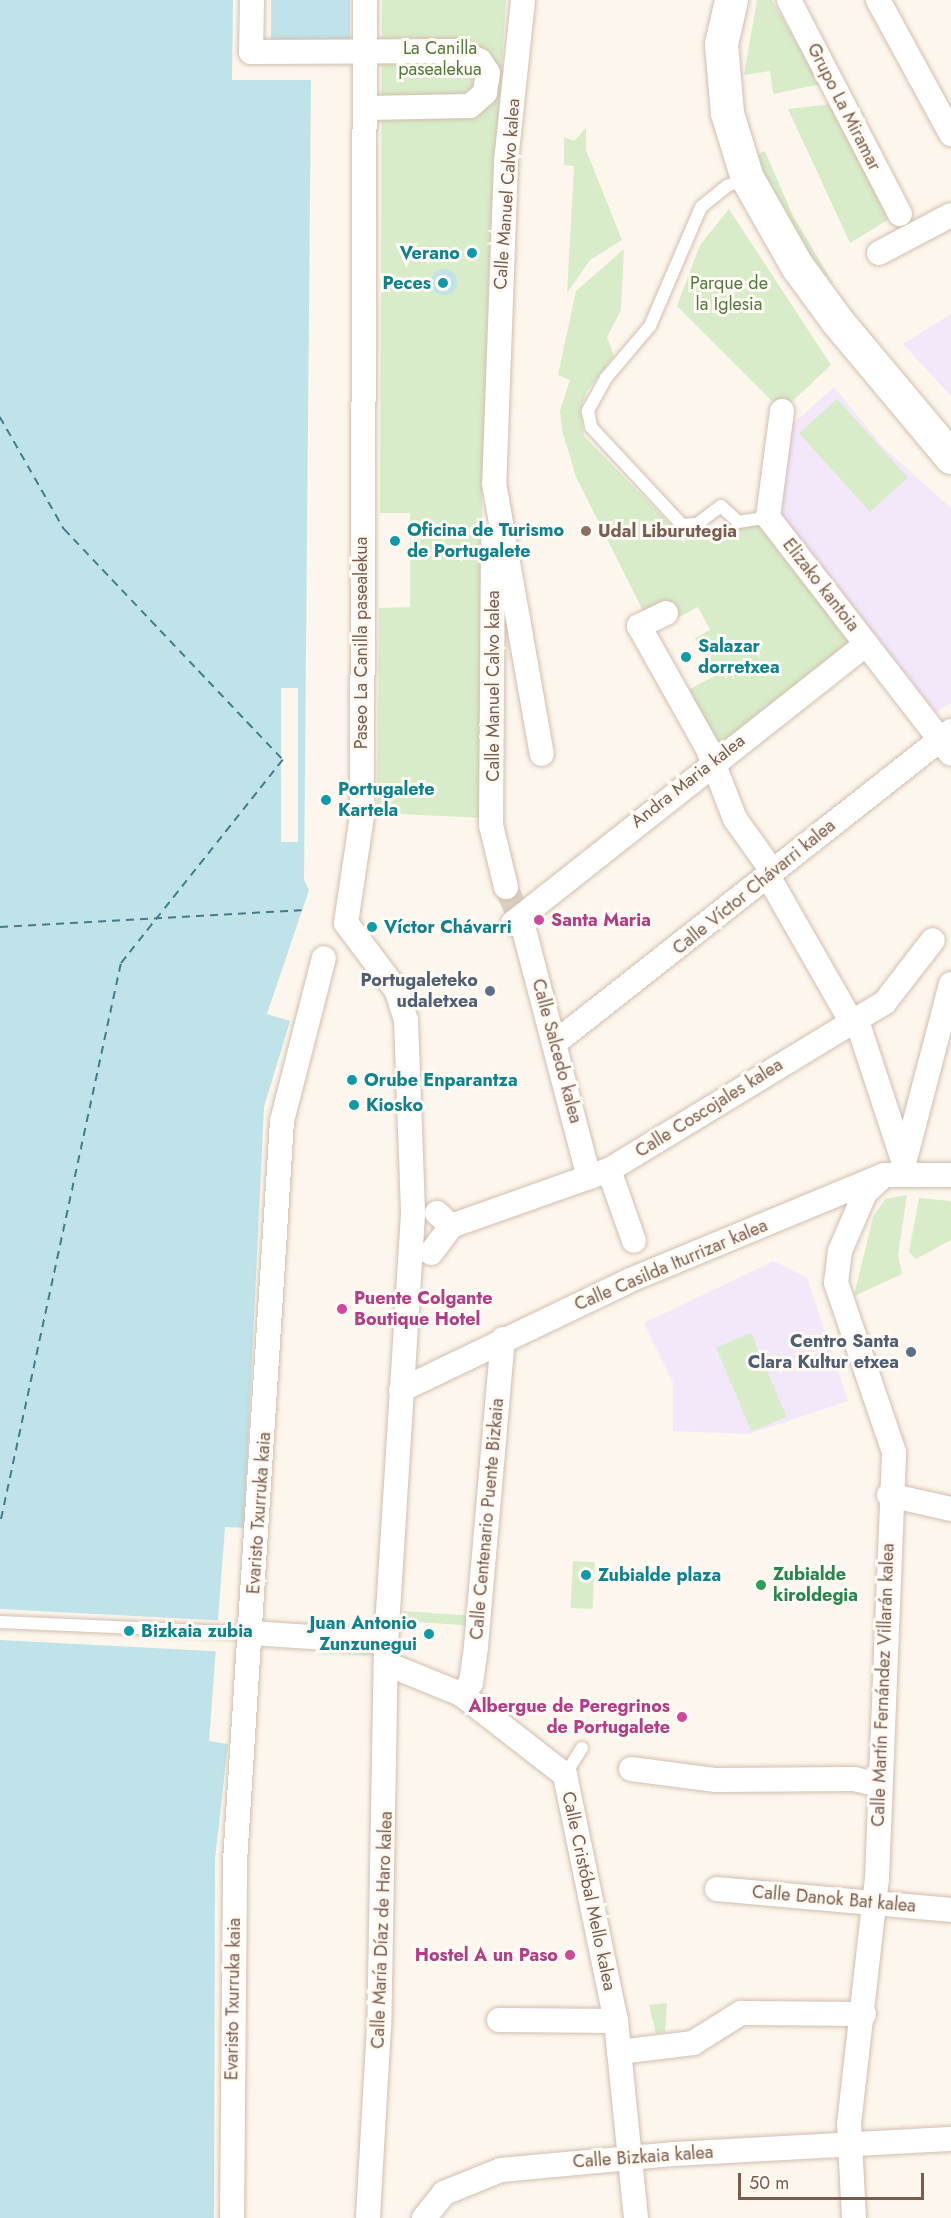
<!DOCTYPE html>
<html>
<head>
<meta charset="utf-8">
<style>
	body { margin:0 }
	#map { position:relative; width:951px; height:2218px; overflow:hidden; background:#fdf6ec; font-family:Jost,sans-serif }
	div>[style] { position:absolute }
	.education>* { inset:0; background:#f3e8fa }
	.green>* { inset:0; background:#d8ecc9; transform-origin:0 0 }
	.water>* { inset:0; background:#bfe3e8; transform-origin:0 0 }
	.round { border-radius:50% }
	.pier>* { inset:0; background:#fdf6ec; transform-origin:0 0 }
	.ferry>* { height:1.5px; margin-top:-0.75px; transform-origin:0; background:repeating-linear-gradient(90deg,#437c86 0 8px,transparent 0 14px) }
	.street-tunnel>* { height:24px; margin-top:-12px; transform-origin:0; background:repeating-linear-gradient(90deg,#dcd0c4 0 24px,transparent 0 36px) }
	.roads { filter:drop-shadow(0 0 2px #d1beb0) drop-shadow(0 0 2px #d1beb0) }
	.lane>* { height:12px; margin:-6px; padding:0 6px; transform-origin:6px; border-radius:6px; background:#fff }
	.street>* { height:24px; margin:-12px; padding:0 12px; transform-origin:12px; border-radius:12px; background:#fff }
	.secondary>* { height:33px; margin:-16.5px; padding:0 16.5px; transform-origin:16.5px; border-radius:16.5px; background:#fff }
	.dots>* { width:16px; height:16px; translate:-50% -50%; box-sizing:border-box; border:3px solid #fffaf3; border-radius:50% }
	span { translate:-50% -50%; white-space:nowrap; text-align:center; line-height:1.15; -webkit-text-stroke:6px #fffaf3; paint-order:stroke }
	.park-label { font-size:18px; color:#537a41 }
	.street-label { font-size:18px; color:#7a5c4d }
	.culture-label { font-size:18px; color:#0d838f; font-weight:700 }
	.right { translate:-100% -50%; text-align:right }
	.left { translate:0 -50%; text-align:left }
	.education-label { font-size:18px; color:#785e54; font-weight:700 }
	.hotel-label { font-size:18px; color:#b23c85; font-weight:700 }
	.service-label { font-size:18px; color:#4e5e75; font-weight:700 }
	.leisure-label { font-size:18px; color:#27864d; font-weight:700 }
	.scale { position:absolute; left:738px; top:2173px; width:186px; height:27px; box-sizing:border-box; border:3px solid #7a5c4d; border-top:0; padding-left:8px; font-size:18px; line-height:21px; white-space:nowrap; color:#7a5c4d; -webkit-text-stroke:4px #fffaf3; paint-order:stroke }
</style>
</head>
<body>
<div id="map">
	<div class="education">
		<i style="clip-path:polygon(951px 314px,951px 396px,903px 344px)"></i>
		<i style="clip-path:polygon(834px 387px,884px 448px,951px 508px,951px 703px,936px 712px,772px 504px,785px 431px)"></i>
		<i style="clip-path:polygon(774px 1261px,807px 1278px,848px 1401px,749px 1434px,673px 1431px,673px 1383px,644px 1323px)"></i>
	</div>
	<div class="green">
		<i style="clip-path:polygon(382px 0,506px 0,489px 272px,482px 494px,485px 818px,377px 813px,379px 608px,410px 607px,410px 513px,380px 513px)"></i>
		<i style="clip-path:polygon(757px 0,772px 0,821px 84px,773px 94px,770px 71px,744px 75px)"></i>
		<i style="clip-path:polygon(832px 104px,891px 218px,850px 243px,788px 109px)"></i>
		<i style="clip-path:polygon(586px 128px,586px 150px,622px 240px,590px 260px,567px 293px,574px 166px,564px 165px,564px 137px,574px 141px)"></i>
		<i style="clip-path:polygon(765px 151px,793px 216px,833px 283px,807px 254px,764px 174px,756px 155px)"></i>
		<i style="clip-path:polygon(729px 209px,831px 365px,782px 411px,677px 306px,700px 245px)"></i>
		<i style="clip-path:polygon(624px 249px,621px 310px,607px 337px,614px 356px,587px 391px,580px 410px,584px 436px,668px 522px,691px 533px,717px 532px,768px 517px,863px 640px,718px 747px,684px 692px,715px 676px,695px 638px,710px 630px,698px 607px,653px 631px,576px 477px,562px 430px,560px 411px,570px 380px,558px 375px,576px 291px)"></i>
		<i style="left:837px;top:399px;width:106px;height:51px;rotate:48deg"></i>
		<i style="clip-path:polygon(907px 1195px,898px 1255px,902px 1274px,854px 1296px,873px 1217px,885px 1199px)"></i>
		<i style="clip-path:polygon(919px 1198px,951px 1201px,951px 1240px,916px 1259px,909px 1252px)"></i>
		<i style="left:751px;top:1333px;width:91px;height:38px;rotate:67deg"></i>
		<i style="left:573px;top:1561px;width:22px;height:47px;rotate:3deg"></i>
		<i style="left:403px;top:1611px;width:66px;height:10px;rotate:4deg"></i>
		<i style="clip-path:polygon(667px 2003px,665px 2032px,656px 2034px,649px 2005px)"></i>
	</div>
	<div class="water">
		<i style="clip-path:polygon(0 0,233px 0,232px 80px,311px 80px,304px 880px,309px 890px,267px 1014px,290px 1021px,264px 1107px,244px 1528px,225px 1527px,209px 1741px,228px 1744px,215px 1859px,214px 2218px,0 2218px)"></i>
		<i style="left:271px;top:0;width:79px;height:40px"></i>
		<i class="round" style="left:431px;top:269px;width:26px;height:26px"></i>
	</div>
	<div class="pier">
		<i style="left:281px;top:688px;width:17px;height:154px"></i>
		<i style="left:0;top:1609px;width:222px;height:31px;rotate:3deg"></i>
	</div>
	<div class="ferry">
		<i style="left:0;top:417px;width:129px;rotate:60.3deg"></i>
		<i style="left:64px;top:529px;width:318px;rotate:46.5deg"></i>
		<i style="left:283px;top:760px;width:260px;rotate:128.5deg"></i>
		<i style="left:121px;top:964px;width:574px;rotate:102.17deg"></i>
		<i style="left:0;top:927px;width:302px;rotate:-3.2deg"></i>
	</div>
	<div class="street-tunnel">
		<i style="left:506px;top:887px;width:43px;rotate:66.4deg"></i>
	</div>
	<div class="roads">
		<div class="lane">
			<i style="left:746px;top:178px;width:21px;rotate:157deg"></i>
			<i style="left:727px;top:186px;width:33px;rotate:141deg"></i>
			<i style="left:701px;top:207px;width:129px;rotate:113.2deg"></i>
			<i style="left:650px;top:326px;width:68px;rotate:130.2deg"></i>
			<i style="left:606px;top:378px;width:38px;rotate:119deg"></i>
			<i style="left:588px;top:411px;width:16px;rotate:79deg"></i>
			<i style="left:591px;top:427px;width:134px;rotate:47.1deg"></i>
			<i style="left:682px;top:525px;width:15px;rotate:-4deg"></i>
			<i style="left:697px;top:524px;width:30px;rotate:-37deg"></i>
			<i style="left:721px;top:506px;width:23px;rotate:43deg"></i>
			<i style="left:738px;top:522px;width:30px;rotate:-9deg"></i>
			<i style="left:0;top:1622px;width:251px;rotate:2.5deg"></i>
			<i style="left:565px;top:1775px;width:32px;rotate:-58deg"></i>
		</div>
		<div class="street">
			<i style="left:252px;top:0;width:52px;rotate:91.1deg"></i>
			<i style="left:251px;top:52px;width:207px;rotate:-0.3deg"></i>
			<i style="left:458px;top:51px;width:24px;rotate:24deg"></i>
			<i style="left:480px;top:61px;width:14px;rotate:56deg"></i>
			<i style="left:488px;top:73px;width:20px;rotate:99deg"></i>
			<i style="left:485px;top:93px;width:20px;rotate:139deg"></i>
			<i style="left:470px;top:106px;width:104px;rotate:178.9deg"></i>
			<i style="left:365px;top:0;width:816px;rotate:90.21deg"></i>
			<i style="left:362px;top:816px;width:108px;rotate:98.5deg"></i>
			<i style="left:346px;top:923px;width:85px;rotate:53.1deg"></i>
			<i style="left:397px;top:991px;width:30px;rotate:73deg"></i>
			<i style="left:406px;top:1020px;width:194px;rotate:87.9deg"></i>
			<i style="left:413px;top:1214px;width:429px;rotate:93.6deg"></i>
			<i style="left:386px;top:1642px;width:384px;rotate:91deg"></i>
			<i style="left:379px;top:2026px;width:192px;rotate:93.3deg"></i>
			<i style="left:523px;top:0;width:164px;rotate:96deg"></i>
			<i style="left:506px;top:163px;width:320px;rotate:92.1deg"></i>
			<i style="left:494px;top:483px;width:275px;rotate:80deg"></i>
			<i style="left:789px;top:0;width:241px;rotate:62.6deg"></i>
			<i style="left:878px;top:0;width:153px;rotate:61.4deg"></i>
			<i style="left:879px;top:253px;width:81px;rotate:-27.8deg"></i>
			<i style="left:782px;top:411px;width:107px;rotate:97.5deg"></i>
			<i style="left:768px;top:517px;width:299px;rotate:52.3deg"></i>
			<i style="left:493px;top:543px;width:282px;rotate:90.4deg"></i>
			<i style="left:491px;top:825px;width:64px;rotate:76.4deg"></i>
			<i style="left:666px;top:613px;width:30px;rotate:154deg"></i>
			<i style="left:639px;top:626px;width:139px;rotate:60.7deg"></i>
			<i style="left:707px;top:747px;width:77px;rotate:68.7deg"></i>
			<i style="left:735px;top:819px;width:65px;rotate:54.4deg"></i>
			<i style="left:768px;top:876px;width:167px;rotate:60.2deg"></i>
			<i style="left:513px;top:923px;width:450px;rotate:-38.3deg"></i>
			<i style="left:523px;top:926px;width:260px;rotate:75.3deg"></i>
			<i style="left:856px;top:1018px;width:153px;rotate:71.7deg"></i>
			<i style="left:556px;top:1042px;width:503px;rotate:-38.21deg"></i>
			<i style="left:904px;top:1163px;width:185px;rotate:-75.3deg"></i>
			<i style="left:609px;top:1170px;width:75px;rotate:70.6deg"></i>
			<i style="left:437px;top:1213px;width:19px;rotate:43deg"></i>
			<i style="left:451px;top:1226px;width:168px;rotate:-19.5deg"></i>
			<i style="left:609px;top:1170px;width:323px;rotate:-31.3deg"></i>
			<i style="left:885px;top:1002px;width:78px;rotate:-52.3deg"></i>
			<i style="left:431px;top:1253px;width:34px;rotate:-53deg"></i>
			<i style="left:401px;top:1390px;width:252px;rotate:-25.6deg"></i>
			<i style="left:628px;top:1281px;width:277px;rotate:-22.5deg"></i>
			<i style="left:884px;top:1175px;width:67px"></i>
			<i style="left:889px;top:1495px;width:64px;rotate:12.7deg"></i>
			<i style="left:251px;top:1633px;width:135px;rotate:3.8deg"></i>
			<i style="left:387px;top:1664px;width:80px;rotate:22.1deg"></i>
			<i style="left:461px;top:1694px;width:132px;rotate:37.9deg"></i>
			<i style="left:565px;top:1775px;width:251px;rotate:78.3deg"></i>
			<i style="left:616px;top:2021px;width:198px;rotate:84.2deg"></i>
			<i style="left:461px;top:1694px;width:15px;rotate:-48deg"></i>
			<i style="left:471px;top:1683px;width:37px;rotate:-82deg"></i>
			<i style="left:476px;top:1646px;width:308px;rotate:-85deg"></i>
			<i style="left:631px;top:1769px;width:86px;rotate:7.4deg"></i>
			<i style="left:716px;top:1780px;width:138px;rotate:-0.4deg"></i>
			<i style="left:854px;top:1779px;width:27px;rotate:13deg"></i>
			<i style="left:717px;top:1889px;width:235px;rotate:5.1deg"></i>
			<i style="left:499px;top:2020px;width:117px;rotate:0.5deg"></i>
			<i style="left:619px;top:2052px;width:75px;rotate:-6.9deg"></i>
			<i style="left:693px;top:2043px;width:57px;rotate:-32deg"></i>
			<i style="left:741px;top:2013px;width:123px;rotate:0.5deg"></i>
			<i style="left:232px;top:2218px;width:356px;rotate:-89.5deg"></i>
			<i style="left:235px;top:1862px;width:742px;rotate:-86.37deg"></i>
			<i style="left:282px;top:1121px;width:168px;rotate:-75.6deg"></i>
			<i style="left:424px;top:2218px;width:32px;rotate:-51deg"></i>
			<i style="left:444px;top:2193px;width:61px;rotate:-22deg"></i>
			<i style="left:501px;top:2170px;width:172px;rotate:-5.3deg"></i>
			<i style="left:672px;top:2154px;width:279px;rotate:-3.1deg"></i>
			<i style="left:854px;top:2218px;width:94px;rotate:-93deg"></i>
			<i style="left:849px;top:2124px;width:248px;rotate:-83.5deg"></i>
			<i style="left:877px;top:1878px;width:426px;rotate:-87.7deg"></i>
			<i style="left:894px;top:1452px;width:179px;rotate:-108.9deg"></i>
			<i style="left:836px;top:1283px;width:32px;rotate:-83deg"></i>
			<i style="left:840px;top:1251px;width:63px;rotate:-66.7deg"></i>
			<i style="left:865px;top:1193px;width:26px;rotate:-43deg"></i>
		</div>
		<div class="secondary">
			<i style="left:731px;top:0;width:45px;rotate:102.8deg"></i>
			<i style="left:721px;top:44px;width:69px;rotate:85deg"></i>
			<i style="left:727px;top:113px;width:68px;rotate:72.9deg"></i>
			<i style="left:747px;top:178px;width:101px;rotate:60.4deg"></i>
			<i style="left:797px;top:266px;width:69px;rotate:53.8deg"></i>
			<i style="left:838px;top:322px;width:176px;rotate:50.1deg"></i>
		</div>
	</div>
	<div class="dots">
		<i style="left:472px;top:253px;background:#0f9aa8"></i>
		<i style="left:443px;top:283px;background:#0f9aa8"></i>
		<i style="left:586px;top:531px;background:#8d6e63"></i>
		<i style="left:395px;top:541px;background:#0f9aa8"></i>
		<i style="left:686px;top:657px;background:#0f9aa8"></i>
		<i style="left:326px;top:800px;background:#0f9aa8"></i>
		<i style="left:539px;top:920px;background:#d1479c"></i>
		<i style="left:372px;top:927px;background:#0f9aa8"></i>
		<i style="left:490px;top:991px;background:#5c6f8a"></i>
		<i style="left:352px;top:1080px;background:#0f9aa8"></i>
		<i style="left:354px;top:1105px;background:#0f9aa8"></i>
		<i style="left:342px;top:1309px;background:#d1479c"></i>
		<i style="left:911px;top:1352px;background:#5c6f8a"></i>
		<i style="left:586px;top:1575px;background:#0f9aa8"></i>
		<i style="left:761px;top:1585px;background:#2e9e5b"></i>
		<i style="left:129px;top:1631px;background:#0f9aa8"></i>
		<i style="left:429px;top:1634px;background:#0f9aa8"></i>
		<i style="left:682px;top:1717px;background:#d1479c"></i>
		<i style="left:570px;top:1955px;background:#d1479c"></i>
	</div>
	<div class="park-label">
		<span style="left:440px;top:59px">La Canilla<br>pasealekua</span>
		<span style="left:729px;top:294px">Parque de<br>la Iglesia</span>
	</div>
	<div class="street-label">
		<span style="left:844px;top:107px;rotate:63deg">Grupo La Miramar</span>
		<span style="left:507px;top:194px;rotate:-86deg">Calle Manuel Calvo kalea</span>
		<span style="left:821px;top:585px;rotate:52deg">Elizako kantoia</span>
		<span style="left:361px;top:643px;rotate:-90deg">Paseo La Canilla pasealekua</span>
		<span style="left:493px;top:686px;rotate:-90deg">Calle Manuel Calvo kalea</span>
		<span style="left:688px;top:781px;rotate:-38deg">Andra Maria kalea</span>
		<span style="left:754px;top:887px;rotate:-39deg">Calle Víctor Chávarri kalea</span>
		<span style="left:557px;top:1051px;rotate:75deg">Calle Salcedo kalea</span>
		<span style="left:709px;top:1108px;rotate:-32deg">Calle Coscojales kalea</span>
		<span style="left:671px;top:1265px;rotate:-23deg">Calle Casilda Iturrizar kalea</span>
		<span style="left:259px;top:1513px;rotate:-86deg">Evaristo Txurruka kaia</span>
		<span style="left:487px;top:1519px;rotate:-85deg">Calle Centenario Puente Bizkaia</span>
		<span style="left:883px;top:1685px;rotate:-88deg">Calle Martín Fernández Villarán kalea</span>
		<span style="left:589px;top:1891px;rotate:78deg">Calle Cristóbal Mello kalea</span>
		<span style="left:834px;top:1899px;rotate:5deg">Calle Danok Bat kalea</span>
		<span style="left:382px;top:1930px;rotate:-88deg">Calle María Díaz de Haro kalea</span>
		<span style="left:233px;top:1999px;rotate:-89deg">Evaristo Txurruka kaia</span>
		<span style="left:643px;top:2157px;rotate:-4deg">Calle Bizkaia kalea</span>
	</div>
	<div class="culture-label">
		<span class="right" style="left:460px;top:253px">Verano</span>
		<span class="right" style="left:431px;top:283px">Peces</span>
		<span class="left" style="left:407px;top:541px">Oficina de Turismo<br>de Portugalete</span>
		<span class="left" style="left:698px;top:657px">Salazar<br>dorretxea</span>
		<span class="left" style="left:338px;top:800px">Portugalete<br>Kartela</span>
		<span class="left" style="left:384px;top:927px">Víctor Chávarri</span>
		<span class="left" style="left:364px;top:1080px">Orube Enparantza</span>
		<span class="left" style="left:366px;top:1105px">Kiosko</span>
		<span class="left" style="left:598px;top:1575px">Zubialde plaza</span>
		<span class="right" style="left:417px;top:1634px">Juan Antonio<br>Zunzunegui</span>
		<span class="left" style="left:141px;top:1631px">Bizkaia zubia</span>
	</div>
	<div class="education-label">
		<span class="left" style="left:598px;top:531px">Udal Liburutegia</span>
	</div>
	<div class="hotel-label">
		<span class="left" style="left:551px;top:920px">Santa Maria</span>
		<span class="left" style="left:354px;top:1309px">Puente Colgante<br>Boutique Hotel</span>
		<span class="right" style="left:670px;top:1717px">Albergue de Peregrinos<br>de Portugalete</span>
		<span class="right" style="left:558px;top:1955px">Hostel A un Paso</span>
	</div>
	<div class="service-label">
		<span class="right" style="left:478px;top:991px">Portugaleteko<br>udaletxea</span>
		<span class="right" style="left:899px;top:1352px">Centro Santa<br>Clara Kultur etxea</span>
	</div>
	<div class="leisure-label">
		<span class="left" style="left:773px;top:1585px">Zubialde<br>kiroldegia</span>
	</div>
	<div class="scale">50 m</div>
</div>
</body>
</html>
